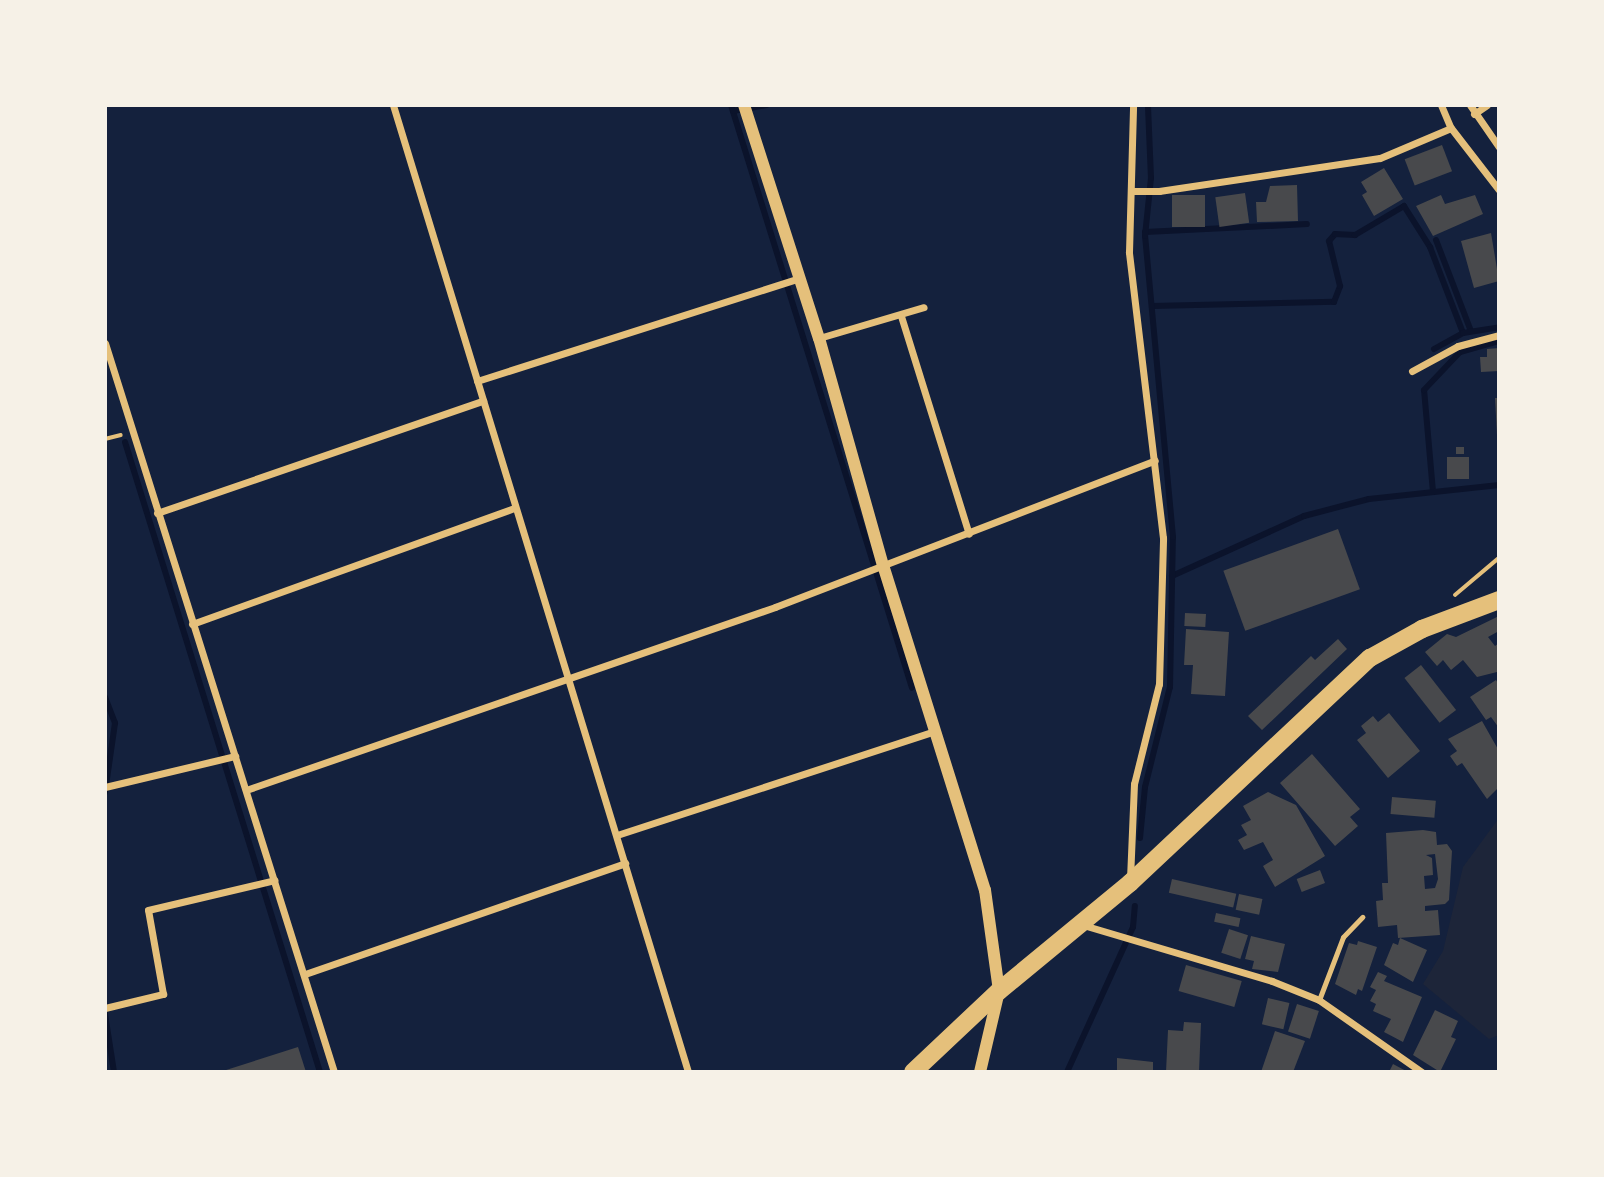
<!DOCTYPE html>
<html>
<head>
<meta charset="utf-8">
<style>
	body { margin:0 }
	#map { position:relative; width:1604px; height:1177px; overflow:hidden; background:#14213d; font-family:"Noto Sans",sans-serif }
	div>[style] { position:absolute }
	.green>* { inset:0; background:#1d2539 }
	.stream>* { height:6px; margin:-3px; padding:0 3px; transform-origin:3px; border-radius:3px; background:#0b132b }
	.building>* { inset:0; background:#48494c; transform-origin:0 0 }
	.path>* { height:3.5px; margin:-1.75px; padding:0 1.75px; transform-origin:1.75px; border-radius:1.75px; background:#e5c07b }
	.service>* { height:5px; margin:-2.5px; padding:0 2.5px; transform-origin:2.5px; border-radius:2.5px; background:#e5c07b }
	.minor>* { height:7px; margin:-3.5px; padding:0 3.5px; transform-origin:3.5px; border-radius:3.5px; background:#e5c07b }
	.tertiary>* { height:12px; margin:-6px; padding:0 6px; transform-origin:6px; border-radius:6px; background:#e5c07b }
	.primary>* { height:18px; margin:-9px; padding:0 9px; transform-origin:9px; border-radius:9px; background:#e5c07b }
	span { translate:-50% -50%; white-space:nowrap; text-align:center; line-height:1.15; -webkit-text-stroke:7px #f6f1e7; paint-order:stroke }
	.frame { position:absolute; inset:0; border:107px solid #f6f1e7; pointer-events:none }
</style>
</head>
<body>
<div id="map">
	<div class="green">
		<i style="clip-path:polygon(1499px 818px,1499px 1035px,1489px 1039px,1423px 984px,1443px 951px,1463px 867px)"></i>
	</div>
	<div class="stream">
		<i style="left:731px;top:105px;width:610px;rotate:72.75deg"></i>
		<i style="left:733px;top:111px;width:34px;rotate:-10deg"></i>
		<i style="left:1145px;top:232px;width:162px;rotate:-2.8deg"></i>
		<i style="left:1436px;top:240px;width:97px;rotate:69deg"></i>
		<i style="left:1152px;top:306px;width:182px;rotate:-1.3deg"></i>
		<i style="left:1334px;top:302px;width:17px;rotate:-69deg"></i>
		<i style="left:1340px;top:286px;width:46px;rotate:-103.7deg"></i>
		<i style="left:1329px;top:241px;width:9px;rotate:-49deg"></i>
		<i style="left:1335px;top:234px;width:20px;rotate:3deg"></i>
		<i style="left:1355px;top:235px;width:57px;rotate:-30.6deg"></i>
		<i style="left:1404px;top:206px;width:49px;rotate:57.6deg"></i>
		<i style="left:1430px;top:247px;width:92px;rotate:69deg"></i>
		<i style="left:1434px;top:349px;width:33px;rotate:-29deg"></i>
		<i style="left:1463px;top:333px;width:36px;rotate:-9deg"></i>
		<i style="left:125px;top:442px;width:659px;rotate:72.8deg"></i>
		<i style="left:1433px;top:492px;width:102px;rotate:-95deg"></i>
		<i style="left:1424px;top:390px;width:52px;rotate:-46.5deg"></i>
		<i style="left:1460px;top:352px;width:41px;rotate:-15.8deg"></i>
		<i style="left:1172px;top:576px;width:145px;rotate:-24.4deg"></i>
		<i style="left:1304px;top:516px;width:67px;rotate:-14.7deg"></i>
		<i style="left:1369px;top:499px;width:131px;rotate:-6.1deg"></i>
		<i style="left:105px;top:697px;width:28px;rotate:69deg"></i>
		<i style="left:115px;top:723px;width:70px;rotate:98.2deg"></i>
		<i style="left:1140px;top:838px;width:51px;rotate:-84.4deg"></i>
		<i style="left:1145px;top:787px;width:103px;rotate:-76deg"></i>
		<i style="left:1170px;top:687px;width:150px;rotate:-88.9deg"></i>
		<i style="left:1173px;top:537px;width:302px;rotate:-95.3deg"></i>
		<i style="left:1145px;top:236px;width:58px;rotate:-84.1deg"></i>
		<i style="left:1151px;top:178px;width:73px;rotate:-92.4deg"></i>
		<i style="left:105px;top:1014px;width:59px;rotate:81.2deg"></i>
		<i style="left:1067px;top:1072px;width:159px;rotate:-65.5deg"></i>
		<i style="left:1133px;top:927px;width:21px;rotate:-85deg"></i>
	</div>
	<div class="building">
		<i style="left:1442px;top:145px;width:28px;height:40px;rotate:69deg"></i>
		<i style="clip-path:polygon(1384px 168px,1403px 199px,1374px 216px,1362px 195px,1367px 192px,1361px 182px)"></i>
		<i style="clip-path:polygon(1297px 185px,1298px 221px,1257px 222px,1256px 202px,1266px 202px,1270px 186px)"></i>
		<i style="left:1245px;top:193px;width:30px;height:30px;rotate:82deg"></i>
		<i style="left:1172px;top:195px;width:33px;height:32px"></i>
		<i style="clip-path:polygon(1441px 195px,1445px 204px,1475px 195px,1483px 214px,1433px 236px,1416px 206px)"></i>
		<i style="clip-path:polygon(1491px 233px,1499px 281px,1474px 288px,1461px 241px)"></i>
		<i style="clip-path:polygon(1499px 348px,1499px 371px,1481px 372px,1480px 357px,1487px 357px,1487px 349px)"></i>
		<i style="clip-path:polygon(1495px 398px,1499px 398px,1499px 435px,1497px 435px)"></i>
		<i style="left:1456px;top:447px;width:8px;height:7px"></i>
		<i style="left:1447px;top:457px;width:22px;height:22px"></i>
		<i style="left:1338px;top:529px;width:64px;height:122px;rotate:70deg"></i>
		<i style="left:1185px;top:613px;width:21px;height:13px;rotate:3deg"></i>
		<i style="clip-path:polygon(1499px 616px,1499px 631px,1488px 637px,1495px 646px,1499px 643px,1497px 672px,1477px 677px,1463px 660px,1451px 670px,1443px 660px,1437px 666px,1425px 652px,1447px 634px,1456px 637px)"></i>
		<i style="clip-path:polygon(1186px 629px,1229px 632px,1225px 696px,1191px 694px,1193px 665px,1184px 665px)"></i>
		<i style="clip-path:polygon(1338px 639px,1347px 649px,1262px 730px,1248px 716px,1311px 656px,1315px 660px)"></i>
		<i style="left:1421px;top:665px;width:57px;height:21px;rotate:52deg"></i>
		<i style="clip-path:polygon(1496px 680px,1499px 685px,1499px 728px,1491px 717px,1486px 720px,1470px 697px)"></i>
		<i style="clip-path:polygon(1389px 713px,1420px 751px,1388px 778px,1357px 740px,1366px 733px,1361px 726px,1373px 716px,1378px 722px)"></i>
		<i style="clip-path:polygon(1482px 721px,1499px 751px,1499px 787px,1487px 799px,1462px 763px,1457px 766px,1450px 756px,1457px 751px,1448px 739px)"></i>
		<i style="clip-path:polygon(1312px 754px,1360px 809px,1350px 817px,1358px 826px,1335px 846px,1280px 783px)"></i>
		<i style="clip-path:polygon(1268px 792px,1296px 805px,1325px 856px,1275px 887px,1263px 866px,1273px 860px,1263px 842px,1244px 850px,1238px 840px,1247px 835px,1241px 825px,1251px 820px,1243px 806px)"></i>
		<i style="left:1392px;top:797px;width:44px;height:17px;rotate:5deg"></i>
		<i style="clip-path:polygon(evenodd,1423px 830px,1436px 832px,1437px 845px,1447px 844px,1452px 851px,1449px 900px,1445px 904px,1425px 906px,1425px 911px,1438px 910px,1440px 935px,1398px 938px,1397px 925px,1378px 927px,1376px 901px,1383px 900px,1382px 883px,1388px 883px,1386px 833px,1423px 830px,1435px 854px,1438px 879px,1435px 888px,1425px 889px,1424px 876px,1433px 875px,1432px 858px,1426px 855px,1435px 854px)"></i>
		<i style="left:1320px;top:870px;width:14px;height:25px;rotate:69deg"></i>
		<i style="left:1172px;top:879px;width:66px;height:14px;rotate:13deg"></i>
		<i style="left:1239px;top:894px;width:24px;height:16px;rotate:12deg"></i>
		<i style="left:1216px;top:913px;width:25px;height:9px;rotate:12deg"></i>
		<i style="left:1229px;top:929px;width:20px;height:25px;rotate:18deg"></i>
		<i style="clip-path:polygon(1251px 936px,1285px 944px,1278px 972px,1252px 969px,1254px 961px,1245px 959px)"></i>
		<i style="clip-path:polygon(1400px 938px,1427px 950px,1413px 982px,1384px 965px,1393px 943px,1398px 945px)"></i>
		<i style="clip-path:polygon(1358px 941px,1377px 947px,1362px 991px,1358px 989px,1356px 995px,1335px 984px,1349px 943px,1357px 945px)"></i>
		<i style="left:1186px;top:965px;width:58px;height:27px;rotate:16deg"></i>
		<i style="clip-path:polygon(1378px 972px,1387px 976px,1384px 981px,1422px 997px,1403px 1042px,1384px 1032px,1391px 1019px,1373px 1011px,1376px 1004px,1370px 1001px,1376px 990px,1370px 987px)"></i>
		<i style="left:1268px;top:998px;width:22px;height:27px;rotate:13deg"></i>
		<i style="left:1297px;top:1004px;width:23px;height:29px;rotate:18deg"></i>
		<i style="clip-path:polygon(1435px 1010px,1458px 1021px,1451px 1037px,1456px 1039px,1440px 1072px,1413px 1055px)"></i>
		<i style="clip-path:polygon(1184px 1022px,1201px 1023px,1199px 1072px,1166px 1072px,1168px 1030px,1183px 1031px)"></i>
		<i style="clip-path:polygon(1275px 1031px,1305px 1041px,1293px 1072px,1261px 1072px)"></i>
		<i style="clip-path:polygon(298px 1047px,306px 1072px,223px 1072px,223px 1071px)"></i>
		<i style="clip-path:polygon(1117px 1058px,1153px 1062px,1153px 1071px,1117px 1070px)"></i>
		<i style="clip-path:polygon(1393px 1064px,1408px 1072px,1389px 1072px)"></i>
	</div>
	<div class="path">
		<i style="left:105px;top:439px;width:16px;rotate:-14deg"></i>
		<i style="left:1455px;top:595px;width:57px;rotate:-40.1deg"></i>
	</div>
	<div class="service">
		<i style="left:1319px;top:1000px;width:67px;rotate:-69.1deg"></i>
		<i style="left:1343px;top:937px;width:28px;rotate:-46deg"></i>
	</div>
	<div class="minor">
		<i style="left:393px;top:105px;width:1011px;rotate:73.03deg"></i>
		<i style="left:1441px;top:105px;width:25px;rotate:67deg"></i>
		<i style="left:1451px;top:128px;width:78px;rotate:52.3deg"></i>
		<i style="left:1470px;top:105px;width:51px;rotate:55.4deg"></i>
		<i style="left:1474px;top:114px;width:16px;rotate:-35deg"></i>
		<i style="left:1133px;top:191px;width:26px"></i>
		<i style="left:1159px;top:191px;width:223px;rotate:-8.5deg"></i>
		<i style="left:1380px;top:158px;width:77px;rotate:-22.9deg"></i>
		<i style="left:901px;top:316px;width:228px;rotate:72.7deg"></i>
		<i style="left:819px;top:338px;width:109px;rotate:-16.4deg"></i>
		<i style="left:105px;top:343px;width:764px;rotate:72.56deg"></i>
		<i style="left:1412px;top:371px;width:52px;rotate:-28.5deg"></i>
		<i style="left:1458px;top:346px;width:42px;rotate:-15deg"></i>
		<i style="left:477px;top:381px;width:336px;rotate:-17.7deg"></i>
		<i style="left:157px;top:513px;width:345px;rotate:-19deg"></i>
		<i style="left:192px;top:624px;width:343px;rotate:-19.8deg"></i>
		<i style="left:105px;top:787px;width:134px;rotate:-13.4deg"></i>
		<i style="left:246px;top:790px;width:560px;rotate:-19.08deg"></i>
		<i style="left:775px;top:607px;width:407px;rotate:-21.1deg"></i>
		<i style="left:617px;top:835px;width:335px;rotate:-18.1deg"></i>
		<i style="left:1130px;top:879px;width:95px;rotate:-87.6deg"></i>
		<i style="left:1134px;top:784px;width:103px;rotate:-76deg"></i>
		<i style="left:1159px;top:684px;width:146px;rotate:-88.4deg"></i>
		<i style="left:1163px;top:538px;width:288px;rotate:-96.8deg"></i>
		<i style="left:1129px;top:252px;width:147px;rotate:-88.4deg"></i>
		<i style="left:1083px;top:925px;width:197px;rotate:16.5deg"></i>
		<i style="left:1272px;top:981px;width:51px;rotate:22deg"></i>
		<i style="left:1319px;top:1000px;width:126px;rotate:35deg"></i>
		<i style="left:305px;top:974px;width:339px;rotate:-19.1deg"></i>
		<i style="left:105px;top:1008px;width:60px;rotate:-13.6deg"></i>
		<i style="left:163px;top:994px;width:85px;rotate:-100.1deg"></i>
		<i style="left:148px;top:910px;width:130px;rotate:-13.3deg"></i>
	</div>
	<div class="tertiary">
		<i style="left:744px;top:105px;width:245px;rotate:72.2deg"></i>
		<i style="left:819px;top:338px;width:236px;rotate:74.3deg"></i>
		<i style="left:883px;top:565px;width:341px;rotate:72.6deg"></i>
		<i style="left:985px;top:890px;width:102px;rotate:82.1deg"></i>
		<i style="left:999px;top:991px;width:83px;rotate:103.2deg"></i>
	</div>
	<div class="primary">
		<i style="left:913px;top:1072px;width:118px;rotate:-43.3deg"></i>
		<i style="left:999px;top:991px;width:170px;rotate:-39.5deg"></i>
		<i style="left:1130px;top:883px;width:329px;rotate:-43.2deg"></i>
		<i style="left:1370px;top:658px;width:60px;rotate:-29.1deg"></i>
		<i style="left:1422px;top:629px;width:82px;rotate:-20.6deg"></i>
	</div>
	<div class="frame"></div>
</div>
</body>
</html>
